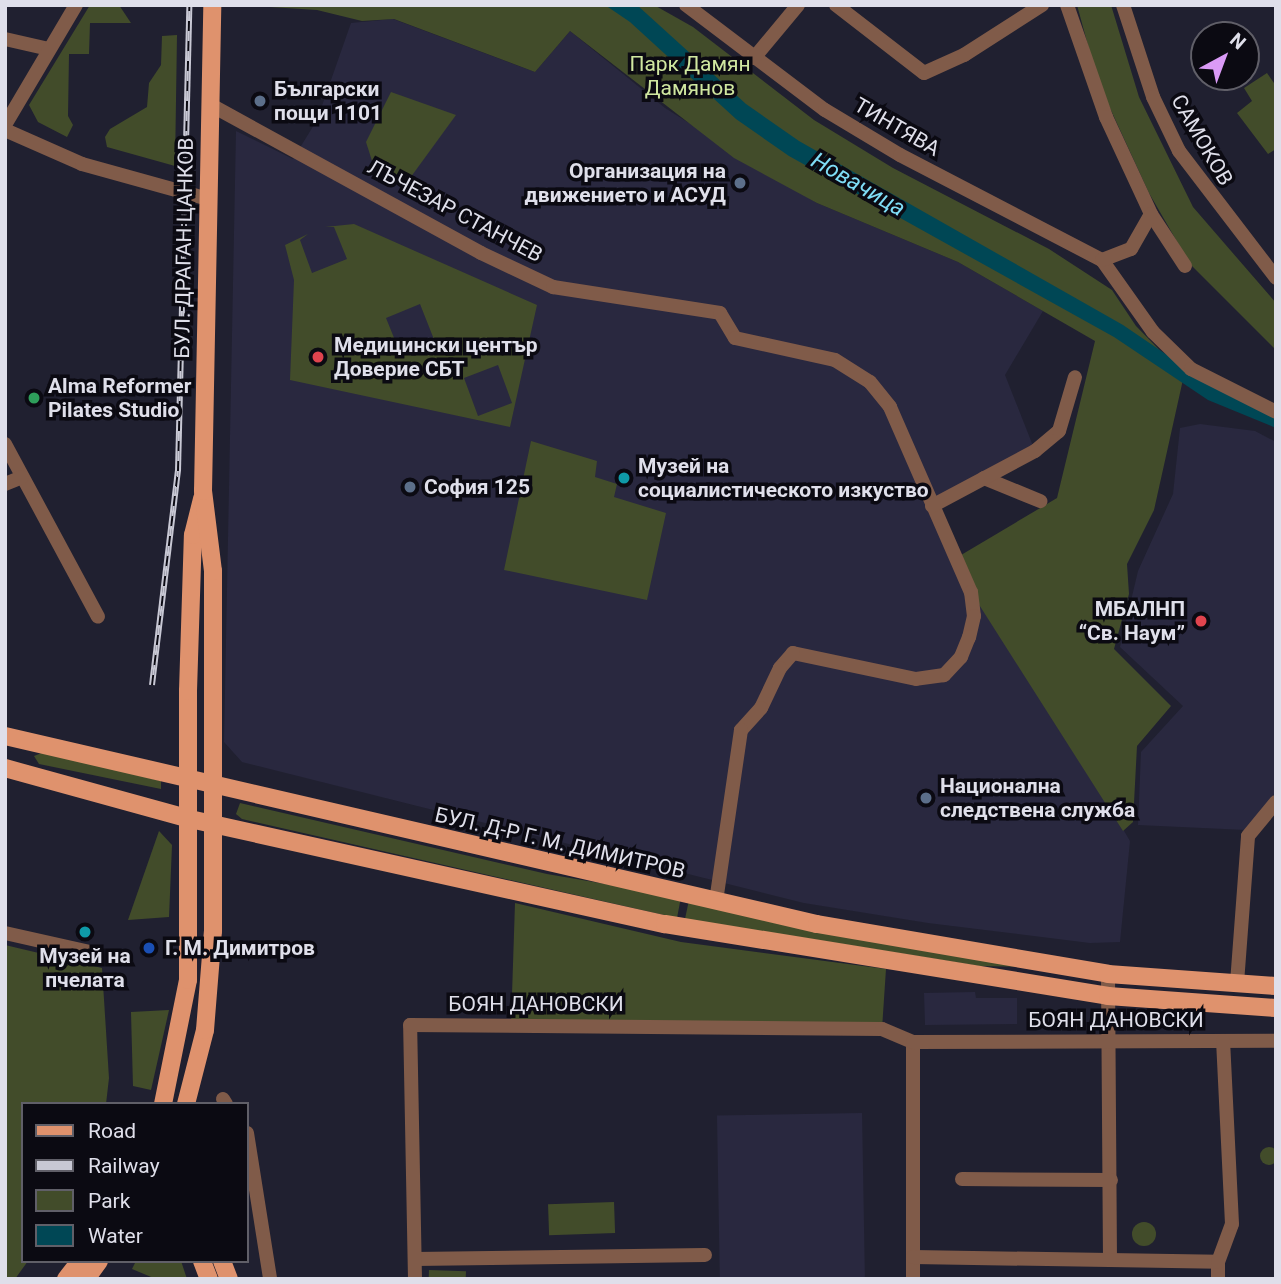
<!DOCTYPE html>
<html>
<head>
<meta charset="utf-8">
<style>
	body { margin:0 }
	#map { position:relative; width:1281px; height:1284px; overflow:hidden; background:#202030; font-family:Roboto,sans-serif }
	div>[style] { position:absolute }
	.built>* { inset:0; background:#29283f; transform-origin:0 0 }
	.green>* { inset:0; background:#424c2a; transform-origin:0 0 }
	.round { border-radius:50% }
	.water>* { inset:0; background:#004755 }
	.minor>* { height:14px; margin:-7px; padding:0 7px; transform-origin:7px; border-radius:7px; background:#805b49 }
	.major>* { height:18px; margin:-9px; padding:0 9px; transform-origin:9px; border-radius:9px; background:#df926d }
	.rail>* { height:6px; margin-top:-3px; transform-origin:0; background:repeating-linear-gradient(90deg,#0b0a12 0 10px,#c8c8d4 0 20px); box-sizing:border-box; border-block:2px solid #c8c8d4 }
	.dots>* { width:19px; height:19px; translate:-50% -50%; box-sizing:border-box; border:4px solid #0b0a12; border-radius:50% }
	span { translate:-50% -50%; white-space:nowrap; text-align:center; line-height:1.15; -webkit-text-stroke:7px #0b0a12; paint-order:stroke }
	.park-label { font-size:21px; color:#d0e7a0 }
	.poi-label { font-size:21px; color:#dfdfea; font-weight:700 }
	.left { translate:0 -50%; text-align:left }
	.right { translate:-100% -50%; text-align:right }
	.street-label { font-size:21px; color:#dfdfea }
	.water-label { font-size:23px; color:#7fddf6; font-style:italic }
	.frame { position:absolute; inset:0; border:7px solid #dfdfea; pointer-events:none }
	.legend { position:absolute; left:21px; top:1102px; width:228px; height:161px; box-sizing:border-box; background:#0b0a12; border:2px solid #605f68; margin:0; padding:9px 12px; list-style:none; font-size:21px; color:#dfdfea }
	.legend li { display:flex; align-items:center; gap:14px; height:35px }
	.legend b { width:35px; border:2px solid #605f68 }
	.north { position:absolute; left:1190px; top:21px; width:70px; height:70px; box-sizing:border-box; background:#0b0a12; border:2px solid #605f68; border-radius:50%; rotate:41deg; font-size:19px; font-weight:700; line-height:28px; text-align:center; color:#dfdfea }
	.north::after { content:''; display:block; margin:auto; width:24px; height:32px; background:#da9af6; clip-path:polygon(50% 0,100% 100%,50% 72%,0 100%) }
</style>
</head>
<body>
<div id="map">
	<div class="built">
		<i style="clip-path:polygon(393px 19px,535px 72px,570px 31px,665px 108px,817px 203px,958px 262px,1043px 311px,1005px 375px,1035px 451px,932px 506px,1130px 841px,1120px 942px,1090px 943px,928px 923px,804px 903px,242px 762px,224px 742px,236px 131px,293px 159px,317px 120px,351px 23px)"></i>
		<i style="clip-path:polygon(1200px 424px,1255px 431px,1276px 442px,1276px 792px,1246px 830px,1138px 825px,1141px 752px,1183px 706px,1120px 647px,1138px 571px,1173px 494px,1180px 428px)"></i>
		<i style="clip-path:polygon(975px 992px,976px 998px,1017px 998px,1017px 1024px,925px 1025px,924px 993px)"></i>
		<i style="left:862px;top:1113px;width:166px;height:145px;rotate:89deg"></i>
	</div>
	<div class="green">
		<i style="clip-path:polygon(90px 5px,119px 5px,131px 23px,90px 23px,89px 54px,69px 54px,68px 116px,73px 125px,67px 137px,38px 122px,29px 105px)"></i>
		<i style="clip-path:polygon(238px 5px,654px 5px,693px 27px,814px 120px,893px 168px,1049px 249px,1112px 290px,1136px 326px,1184px 375px,1154px 510px,1127px 564px,1129px 594px,1114px 649px,1171px 706px,1137px 746px,1133px 822px,1123px 831px,971px 592px,956px 558px,1057px 498px,1095px 341px,958px 262px,817px 203px,734px 158px,570px 31px,535px 72px,394px 19px,362px 21px,317px 10px)"></i>
		<i style="clip-path:polygon(1077px 5px,1111px 5px,1139px 97px,1193px 207px,1276px 303px,1276px 350px,1190px 264px,1149px 193px,1098px 82px)"></i>
		<i style="clip-path:polygon(177px 35px,175px 166px,107px 147px,105px 137px,110px 129px,147px 107px,149px 83px,161px 65px,162px 36px)"></i>
		<i style="clip-path:polygon(1267px 73px,1276px 86px,1276px 149px,1268px 154px,1237px 113px,1252px 101px,1244px 88px)"></i>
		<i style="clip-path:polygon(391px 92px,456px 115px,405px 185px,373px 164px,366px 142px)"></i>
		<i style="clip-path:polygon(evenodd,354px 224px,537px 305px,510px 427px,290px 380px,294px 280px,285px 245px,308px 234px,300px 240px,312px 273px,347px 259px,334px 227px,325px 227px,354px 224px,420px 304px,435px 342px,401px 355px,386px 318px,420px 304px,354px 224px,498px 365px,512px 403px,478px 416px,464px 378px,498px 365px)"></i>
		<i style="clip-path:polygon(531px 441px,597px 461px,595px 477px,617px 484px,614px 497px,666px 513px,647px 600px,504px 570px)"></i>
		<i style="clip-path:polygon(44px 752px,161px 781px,161px 789px,39px 764px,34px 756px)"></i>
		<i style="clip-path:polygon(240px 803px,547px 874px,681px 897px,677px 918px,242px 819px,236px 814px)"></i>
		<i style="clip-path:polygon(159px 831px,172px 845px,169px 917px,128px 920px)"></i>
		<i style="clip-path:polygon(689px 900px,1024px 967px,979px 966px,685px 919px)"></i>
		<i style="clip-path:polygon(515px 903px,681px 942px,886px 969px,882px 1029px,511px 1025px)"></i>
		<i style="clip-path:polygon(5px 945px,102px 968px,109px 1078px,106px 1104px,23px 1104px,23px 1261px,28px 1261px,15px 1279px,5px 1279px)"></i>
		<i style="clip-path:polygon(169px 1010px,151px 1090px,133px 1086px,131px 1012px)"></i>
		<i class="round" style="left:1260px;top:1147px;width:18px;height:18px"></i>
		<i style="left:614px;top:1202px;width:31px;height:66px;rotate:88deg"></i>
		<i class="round" style="left:1132px;top:1222px;width:24px;height:24px"></i>
		<i style="clip-path:polygon(136px 1261px,181px 1261px,187px 1279px,156px 1279px,132px 1269px)"></i>
		<i style="left:429px;top:1270px;width:37px;height:9px;rotate:2deg"></i>
	</div>
	<div class="water">
		<i style="clip-path:polygon(605px 5px,637px 5px,746px 104px,799px 141px,1123px 325px,1214px 387px,1276px 413px,1276px 428px,1208px 400px,1114px 337px,789px 156px,736px 119px,630px 22px)"></i>
	</div>
	<div class="minor">
		<i style="left:686px;top:5px;width:174px;rotate:37.1deg"></i>
		<i style="left:825px;top:110px;width:87px;rotate:31deg"></i>
		<i style="left:900px;top:155px;width:228px;rotate:27.5deg"></i>
		<i style="left:1102px;top:260px;width:88px;rotate:54.7deg"></i>
		<i style="left:1153px;top:332px;width:53px;rotate:44.2deg"></i>
		<i style="left:1191px;top:369px;width:95px;rotate:26.8deg"></i>
		<i style="left:836px;top:5px;width:111px;rotate:37.7deg"></i>
		<i style="left:924px;top:73px;width:44px;rotate:-24.2deg"></i>
		<i style="left:964px;top:55px;width:93px;rotate:-32.7deg"></i>
		<i style="left:1067px;top:5px;width:119px;rotate:70.8deg"></i>
		<i style="left:1106px;top:117px;width:107px;rotate:65.1deg"></i>
		<i style="left:1151px;top:214px;width:62px;rotate:56.8deg"></i>
		<i style="left:1123px;top:5px;width:97px;rotate:71.9deg"></i>
		<i style="left:1153px;top:97px;width:60px;rotate:64.3deg"></i>
		<i style="left:1179px;top:151px;width:160px;rotate:52.6deg"></i>
		<i style="left:5px;top:39px;width:45px;rotate:12.8deg"></i>
		<i style="left:754px;top:58px;width:69px;rotate:-50.3deg"></i>
		<i style="left:209px;top:104px;width:310px;rotate:28.7deg"></i>
		<i style="left:481px;top:253px;width:80px;rotate:25.3deg"></i>
		<i style="left:553px;top:287px;width:169px;rotate:8.8deg"></i>
		<i style="left:720px;top:313px;width:29px;rotate:59deg"></i>
		<i style="left:735px;top:338px;width:102px;rotate:12.4deg"></i>
		<i style="left:835px;top:360px;width:41px;rotate:32.2deg"></i>
		<i style="left:870px;top:382px;width:32px;rotate:51deg"></i>
		<i style="left:890px;top:407px;width:202px;rotate:66.4deg"></i>
		<i style="left:971px;top:592px;width:24px;rotate:83deg"></i>
		<i style="left:974px;top:616px;width:22px;rotate:103deg"></i>
		<i style="left:969px;top:637px;width:22px;rotate:112deg"></i>
		<i style="left:961px;top:657px;width:25px;rotate:133deg"></i>
		<i style="left:944px;top:675px;width:28px;rotate:172deg"></i>
		<i style="left:916px;top:679px;width:126px;rotate:-168.1deg"></i>
		<i style="left:793px;top:653px;width:20px;rotate:131deg"></i>
		<i style="left:780px;top:668px;width:44px;rotate:115.4deg"></i>
		<i style="left:761px;top:708px;width:30px;rotate:132deg"></i>
		<i style="left:741px;top:730px;width:173px;rotate:98.3deg"></i>
		<i style="left:5px;top:125px;width:139px;rotate:-59.4deg"></i>
		<i style="left:5px;top:130px;width:84px;rotate:23.8deg"></i>
		<i style="left:82px;top:164px;width:131px;rotate:15.5deg"></i>
		<i style="left:1102px;top:260px;width:31px;rotate:-21deg"></i>
		<i style="left:1131px;top:249px;width:40px;rotate:-60.3deg"></i>
		<i style="left:5px;top:444px;width:196px;rotate:61.7deg"></i>
		<i style="left:984px;top:478px;width:61px;rotate:22.3deg"></i>
		<i style="left:5px;top:484px;width:18px;rotate:-22deg"></i>
		<i style="left:932px;top:506px;width:117px;rotate:-28.1deg"></i>
		<i style="left:1035px;top:451px;width:31px;rotate:-40deg"></i>
		<i style="left:1059px;top:431px;width:56px;rotate:-73.5deg"></i>
		<i style="left:5px;top:933px;width:86px;rotate:12.7deg"></i>
		<i style="left:1108px;top:974px;width:285px;rotate:89.6deg"></i>
		<i style="left:1237px;top:983px;width:147px;rotate:-85.7deg"></i>
		<i style="left:1248px;top:836px;width:44px;rotate:-50.5deg"></i>
		<i style="left:913px;top:1042px;width:237px;rotate:90deg"></i>
		<i style="left:223px;top:1099px;width:6px;rotate:59deg"></i>
		<i style="left:247px;top:1133px;width:148px;rotate:81deg"></i>
		<i style="left:962px;top:1179px;width:149px;rotate:0.4deg"></i>
		<i style="left:913px;top:1257px;width:305px;rotate:0.9deg"></i>
		<i style="left:415px;top:1259px;width:290px;rotate:-0.8deg"></i>
		<i style="left:415px;top:1279px;width:254px;rotate:-91.1deg"></i>
		<i style="left:410px;top:1025px;width:472px;rotate:0.5deg"></i>
		<i style="left:882px;top:1029px;width:34px;rotate:23deg"></i>
		<i style="left:913px;top:1042px;width:363px;rotate:-0.2deg"></i>
		<i style="left:1218px;top:1279px;width:17px;rotate:-90deg"></i>
		<i style="left:1218px;top:1262px;width:40px;rotate:-69.8deg"></i>
		<i style="left:1232px;top:1224px;width:183px;rotate:-92.8deg"></i>
	</div>
	<div class="major">
		<i style="left:5px;top:736px;width:833px;rotate:13.04deg"></i>
		<i style="left:817px;top:924px;width:295px;rotate:9.7deg"></i>
		<i style="left:1108px;top:974px;width:168px;rotate:4.1deg"></i>
		<i style="left:5px;top:768px;width:192px;rotate:15.4deg"></i>
		<i style="left:190px;top:819px;width:486px;rotate:12.5deg"></i>
		<i style="left:665px;top:924px;width:449px;rotate:9.2deg"></i>
		<i style="left:1108px;top:996px;width:168px;rotate:4.1deg"></i>
		<i style="left:163px;top:1104px;width:126px;rotate:-78.6deg"></i>
		<i style="left:188px;top:980px;width:289px;rotate:-90deg"></i>
		<i style="left:188px;top:691px;width:156px;rotate:-88.2deg"></i>
		<i style="left:193px;top:535px;width:38px;rotate:-76deg"></i>
		<i style="left:186px;top:1104px;width:76px;rotate:-75.6deg"></i>
		<i style="left:205px;top:1030px;width:99px;rotate:-85.4deg"></i>
		<i style="left:213px;top:931px;width:360px;rotate:-90deg"></i>
		<i style="left:213px;top:571px;width:81px;rotate:-97.1deg"></i>
		<i style="left:203px;top:491px;width:486px;rotate:-88.9deg"></i>
		<i style="left:202px;top:1261px;width:19px;rotate:69deg"></i>
		<i style="left:222px;top:1261px;width:19px;rotate:69deg"></i>
		<i style="left:66px;top:1279px;width:23px;rotate:-52deg"></i>
		<i style="left:86px;top:1279px;width:22px;rotate:-54deg"></i>
	</div>
	<div class="rail">
		<i style="left:152px;top:685px;width:216px;rotate:-83.1deg"></i>
		<i style="left:178px;top:471px;width:466px;rotate:-88.6deg"></i>
	</div>
	<div class="dots">
		<i style="left:260px;top:101px;background:#5c6f8a"></i>
		<i style="left:740px;top:183px;background:#5c6f8a"></i>
		<i style="left:318px;top:357px;background:#e0444e"></i>
		<i style="left:34px;top:398px;background:#2e9e5b"></i>
		<i style="left:624px;top:478px;background:#0f9aa8"></i>
		<i style="left:410px;top:487px;background:#5c6f8a"></i>
		<i style="left:1201px;top:621px;background:#e0444e"></i>
		<i style="left:926px;top:798px;background:#5c6f8a"></i>
		<i style="left:85px;top:932px;background:#0f9aa8"></i>
		<i style="left:149px;top:948px;background:#1a4fb4"></i>
	</div>
	<div class="park-label">
		<span style="left:690px;top:76px">Парк Дамян<br>Дамянов</span>
	</div>
	<div class="poi-label">
		<span class="left" style="left:274px;top:101px">Български<br>пощи 1101</span>
		<span class="right" style="left:726px;top:183px">Организация на<br>движението и АСУД</span>
		<span class="left" style="left:334px;top:357px">Медицински център<br>Доверие СБТ</span>
		<span class="left" style="left:48px;top:398px">Alma Reformer<br>Pilates Studio</span>
		<span class="left" style="left:638px;top:478px">Музей на<br>социалистическото изкуство</span>
		<span class="left" style="left:424px;top:487px">София 125</span>
		<span class="right" style="left:1185px;top:621px">MБАЛНП<br>“Св. Наум”</span>
		<span class="left" style="left:940px;top:798px">Национална<br>следствена служба</span>
		<span class="left" style="left:165px;top:948px">Г. М. Димитров</span>
		<span style="left:85px;top:968px">Музей на<br>пчелата</span>
	</div>
	<div class="street-label">
		<span style="left:897px;top:127px;rotate:30deg">ТИНТЯВА</span>
		<span style="left:1202px;top:140px;rotate:60deg">САМОКОВ</span>
		<span style="left:455px;top:211px;rotate:28deg">ЛЪЧЕЗАР СТАНЧЕВ</span>
		<span style="left:184px;top:248px;rotate:-89deg">БУЛ. ДРАГАН ЦАНКОВ</span>
		<span style="left:560px;top:843px;rotate:13deg">БУЛ. Д-Р Г. М. ДИМИТРОВ</span>
		<span style="left:536px;top:1004px">БОЯН ДАНОВСКИ</span>
		<span style="left:1116px;top:1020px">БОЯН ДАНОВСКИ</span>
	</div>
	<div class="water-label">
		<span style="left:858px;top:185px;rotate:30deg">Новачица</span>
	</div>
	<div class="frame"></div>
	<ul class="legend">
	<li><b style="height:9px;background:#df926d"></b>Road</li>
	<li><b style="height:9px;background:#c8c8d4"></b>Railway</li>
	<li><b style="height:19px;background:#424c2a"></b>Park</li>
	<li><b style="height:19px;background:#004755"></b>Water</li>
	</ul>
	<div class="north">N</div>
</div>
</body>
</html>
